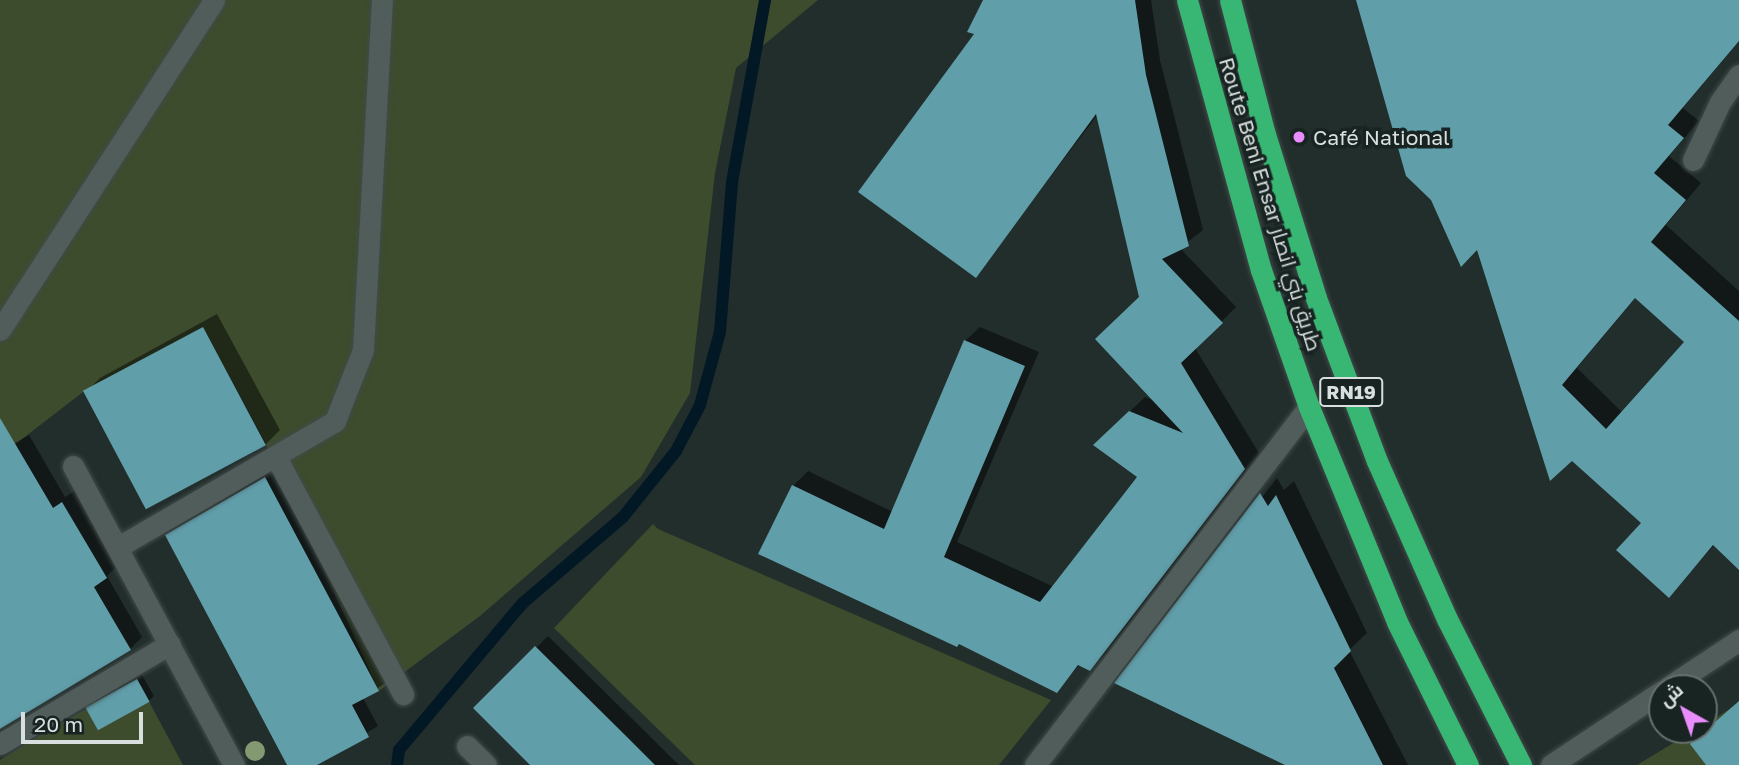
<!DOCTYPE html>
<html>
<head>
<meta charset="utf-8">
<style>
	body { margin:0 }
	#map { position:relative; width:1739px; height:765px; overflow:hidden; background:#222e2c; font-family:"Golos Text",Cairo,sans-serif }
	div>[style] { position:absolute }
	.green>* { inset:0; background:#3d4c2c }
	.shadow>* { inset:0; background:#0007 }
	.stream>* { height:12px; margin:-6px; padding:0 6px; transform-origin:6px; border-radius:6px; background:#021825 }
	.building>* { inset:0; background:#609eaa; transform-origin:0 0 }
	.roads { filter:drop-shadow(0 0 2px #404a49) drop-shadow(0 0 2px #404a49) }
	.minor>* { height:21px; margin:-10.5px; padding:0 10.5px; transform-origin:10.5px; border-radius:10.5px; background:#505d5b }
	.highway>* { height:21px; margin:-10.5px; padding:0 10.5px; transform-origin:10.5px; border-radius:10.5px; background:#38b673 }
	.trees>* { width:20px; height:20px; margin:-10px; border-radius:50%; background:#829972 }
	.dots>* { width:19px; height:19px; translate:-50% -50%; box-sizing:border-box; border:4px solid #182422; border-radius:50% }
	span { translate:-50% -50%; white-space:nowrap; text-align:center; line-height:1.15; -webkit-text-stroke:7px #182422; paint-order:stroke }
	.shield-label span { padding:2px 5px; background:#182422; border:2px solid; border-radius:5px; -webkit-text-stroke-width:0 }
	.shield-label { font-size:19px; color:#d8dfde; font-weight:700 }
	.poi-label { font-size:21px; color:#d8dfde }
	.left { translate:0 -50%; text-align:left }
	.street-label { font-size:21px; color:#d8dfde }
	.north { position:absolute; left:1648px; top:674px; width:70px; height:70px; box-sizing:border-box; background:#182422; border:2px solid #656f6d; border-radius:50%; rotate:320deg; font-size:19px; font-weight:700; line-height:28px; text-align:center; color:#d8dfde }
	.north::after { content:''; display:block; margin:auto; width:24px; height:32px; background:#e98dfe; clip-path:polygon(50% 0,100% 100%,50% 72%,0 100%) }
	.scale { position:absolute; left:21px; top:712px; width:122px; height:32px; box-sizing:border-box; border:4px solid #d8dfde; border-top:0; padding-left:9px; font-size:21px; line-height:24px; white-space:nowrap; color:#d8dfde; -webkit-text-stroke:5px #182422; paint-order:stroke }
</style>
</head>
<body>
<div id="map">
	<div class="green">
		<i style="clip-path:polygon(0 0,818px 0,736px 68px,715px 173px,690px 393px,641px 477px,480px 616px,379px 691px,267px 446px,203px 327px,83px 392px,0 456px)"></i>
		<i style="clip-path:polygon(653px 524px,658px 529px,1051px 700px,999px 765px,695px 765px,554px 628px)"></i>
		<i style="clip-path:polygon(138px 681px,183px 765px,0 765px,0 760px,51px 728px)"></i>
		<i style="clip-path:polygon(1739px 703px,1739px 765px,1637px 765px,1695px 730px,1704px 730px,1704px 725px)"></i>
	</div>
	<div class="shadow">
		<i style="clip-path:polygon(985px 0,1151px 0,1160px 60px,1203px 230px,1180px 248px,1236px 307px,1195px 348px,1259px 453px,1105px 654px,1090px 669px,1080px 664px,1057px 691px,793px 486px,808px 471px,893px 512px,965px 341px,980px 327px,1039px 352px,957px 542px,1054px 587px,1139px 476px,1110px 431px,1145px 397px,1155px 401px,1141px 297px,1098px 114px,976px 275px,977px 33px)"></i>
		<i style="clip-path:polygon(evenodd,1358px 0,1739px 0,1739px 41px,1683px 108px,1699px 121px,1669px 156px,1701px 183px,1666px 225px,1739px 291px,1739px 568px,1715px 544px,1669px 595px,1643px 523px,1478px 247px,1358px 0,1636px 297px,1686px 342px,1623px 413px,1577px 368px,1636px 297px)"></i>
		<i style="clip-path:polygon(217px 314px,280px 430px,266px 444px,86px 392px,100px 378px)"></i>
		<i style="clip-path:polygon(29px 435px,65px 497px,75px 491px,118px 565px,107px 576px,142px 637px,130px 649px,0 729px,0 452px)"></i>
		<i style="clip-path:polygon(275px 469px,388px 681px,363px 698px,378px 726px,313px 765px,289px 765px,167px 535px)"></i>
		<i style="clip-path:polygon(1277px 478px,1284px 490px,1294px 481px,1367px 633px,1349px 650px,1408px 765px,1289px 765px,1117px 682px)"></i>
		<i style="clip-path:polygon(548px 636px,679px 765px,552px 765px,476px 708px)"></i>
		<i style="clip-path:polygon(142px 675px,154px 696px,149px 701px,88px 709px)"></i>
	</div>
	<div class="stream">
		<i style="left:397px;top:765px;width:15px;rotate:-82deg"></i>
		<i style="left:399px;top:750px;width:192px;rotate:-49.9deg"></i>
		<i style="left:523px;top:603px;width:132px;rotate:-40.7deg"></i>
		<i style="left:623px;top:517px;width:85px;rotate:-51.2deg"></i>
		<i style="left:676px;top:451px;width:52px;rotate:-62.4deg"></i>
		<i style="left:700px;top:405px;width:76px;rotate:-74.7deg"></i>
		<i style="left:720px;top:332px;width:150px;rotate:-85.4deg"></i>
		<i style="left:732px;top:182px;width:185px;rotate:-79.7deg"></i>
	</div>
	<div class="building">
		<i style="clip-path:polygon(983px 0,1135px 0,1146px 75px,1189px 246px,1162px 259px,1223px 323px,1181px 363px,1245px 469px,1090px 671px,1078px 665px,1057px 693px,959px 644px,957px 647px,758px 554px,792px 485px,884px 529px,964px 340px,1025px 366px,944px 557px,1040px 602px,1137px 477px,1093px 445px,1129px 411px,1183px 433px,1095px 339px,1139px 297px,1096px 114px,976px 278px,858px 192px,974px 34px,967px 32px)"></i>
		<i style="clip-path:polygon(evenodd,1356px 0,1739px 0,1739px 41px,1668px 125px,1684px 138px,1654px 173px,1686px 200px,1651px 242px,1739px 321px,1739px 570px,1713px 545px,1669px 598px,1616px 550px,1641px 523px,1572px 461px,1550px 481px,1477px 250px,1461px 267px,1431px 200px,1406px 176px,1356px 0,1635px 298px,1684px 342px,1606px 429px,1562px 385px,1635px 298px)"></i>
		<i style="left:203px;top:327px;width:134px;height:136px;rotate:62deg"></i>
		<i style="clip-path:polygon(0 418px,53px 508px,62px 502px,107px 578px,94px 587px,131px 650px,0 729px)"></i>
		<i style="clip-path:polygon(265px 477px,379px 691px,352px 705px,369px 737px,317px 765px,287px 765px,165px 535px)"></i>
		<i style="clip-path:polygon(1260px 493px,1268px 506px,1276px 495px,1351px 651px,1334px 668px,1383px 765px,1285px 765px,1114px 683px)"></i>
		<i style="clip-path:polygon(535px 646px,626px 736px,655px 765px,530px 765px,473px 708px)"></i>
		<i style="left:137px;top:679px;width:26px;height:59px;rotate:61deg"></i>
		<i style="clip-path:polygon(1739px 701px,1739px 765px,1706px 765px,1690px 744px)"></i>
	</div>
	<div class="roads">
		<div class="minor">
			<i style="left:1693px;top:160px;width:64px;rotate:-65deg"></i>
			<i style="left:1720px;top:102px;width:33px;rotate:-55deg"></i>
			<i style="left:0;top:330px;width:393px;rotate:-57deg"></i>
			<i style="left:277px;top:459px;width:267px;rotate:61.8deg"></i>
			<i style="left:73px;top:466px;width:340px;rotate:61.7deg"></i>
			<i style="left:118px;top:547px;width:251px;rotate:-30.1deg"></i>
			<i style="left:335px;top:421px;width:76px;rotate:-68.5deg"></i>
			<i style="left:363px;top:350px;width:351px;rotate:-86.9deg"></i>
			<i style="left:1667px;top:688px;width:87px;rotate:-33.7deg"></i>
			<i style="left:0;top:744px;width:197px;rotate:-30.5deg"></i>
			<i style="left:467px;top:746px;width:27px;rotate:45deg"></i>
			<i style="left:1035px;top:765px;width:451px;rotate:-52.6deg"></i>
			<i style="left:1551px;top:765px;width:133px;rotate:-33.7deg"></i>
		</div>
		<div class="highway">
			<i style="left:1187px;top:0;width:280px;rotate:74.7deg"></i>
			<i style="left:1261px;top:270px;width:145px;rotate:70.7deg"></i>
			<i style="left:1309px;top:407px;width:232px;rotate:67.7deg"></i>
			<i style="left:1397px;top:622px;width:160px;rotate:63.6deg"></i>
			<i style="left:1230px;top:0;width:138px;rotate:75.4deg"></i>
			<i style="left:1265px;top:134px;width:172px;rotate:72.7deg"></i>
			<i style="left:1316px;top:298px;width:174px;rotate:69.5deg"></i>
			<i style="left:1377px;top:461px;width:173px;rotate:66.1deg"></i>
			<i style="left:1447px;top:619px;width:164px;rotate:63.1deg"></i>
		</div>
	</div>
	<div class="trees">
		<i style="left:255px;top:751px"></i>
	</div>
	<div class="dots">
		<i style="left:1299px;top:137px;background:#e98dfe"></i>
	</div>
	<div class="shield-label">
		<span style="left:1351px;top:392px">RN19</span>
	</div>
	<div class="poi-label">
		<span class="left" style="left:1313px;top:137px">Café National</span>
	</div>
	<div class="street-label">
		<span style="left:1271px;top:204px;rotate:73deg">Route Beni Ensar طريق بني انصار</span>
	</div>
	<div class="north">ش</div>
	<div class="scale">20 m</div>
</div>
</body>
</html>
